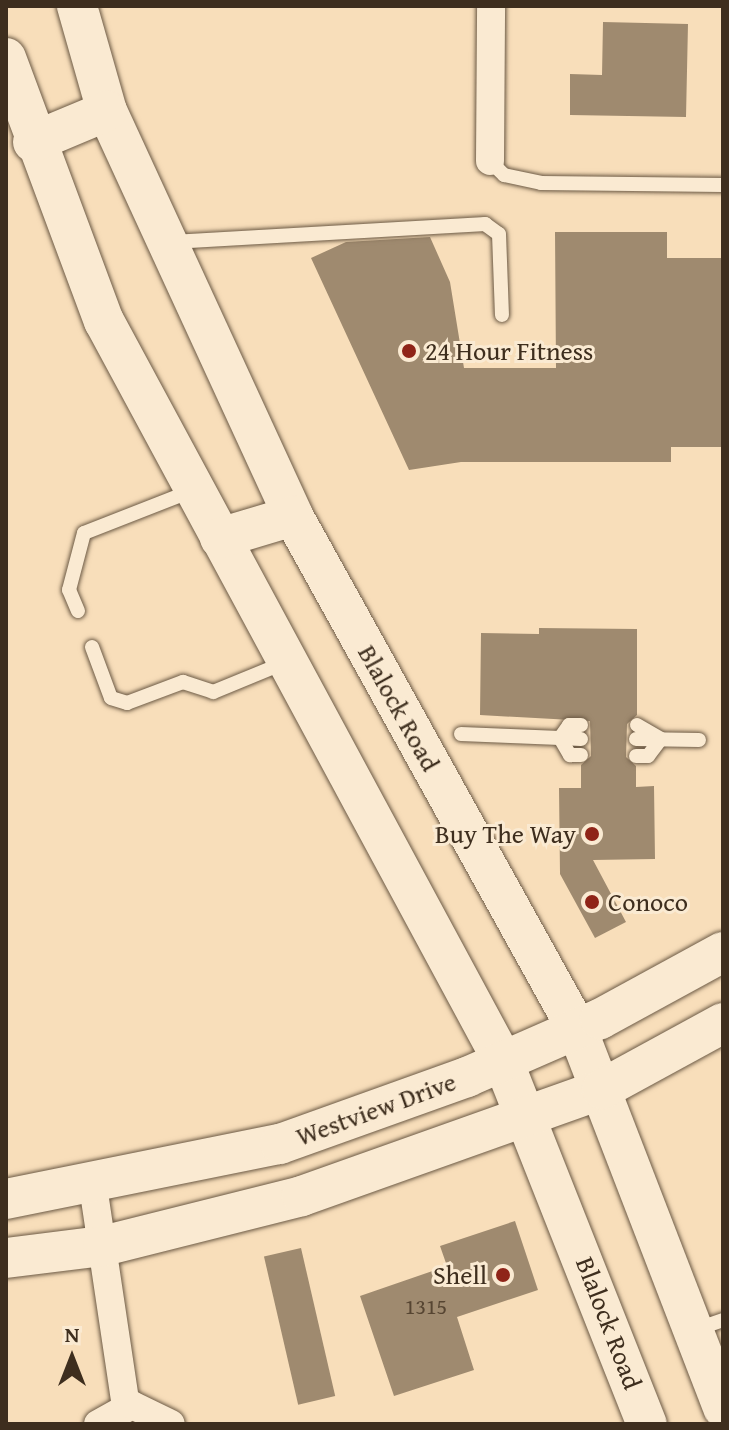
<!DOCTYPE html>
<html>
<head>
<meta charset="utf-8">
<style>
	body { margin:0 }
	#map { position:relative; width:729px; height:1430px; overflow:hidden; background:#f8deba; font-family:"Gentium Book Plus",serif }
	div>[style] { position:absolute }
	.building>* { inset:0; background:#9f8a6f; transform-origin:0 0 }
	.roads { filter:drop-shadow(0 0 2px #6c5a45) drop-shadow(0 0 2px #6c5a45) }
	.lane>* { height:14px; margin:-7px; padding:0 7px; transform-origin:7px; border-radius:7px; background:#faead2 }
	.street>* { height:28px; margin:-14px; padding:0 14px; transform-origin:14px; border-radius:14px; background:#faead2 }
	.secondary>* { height:40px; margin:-20px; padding:0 20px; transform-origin:20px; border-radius:20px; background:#faead2 }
	.dots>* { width:22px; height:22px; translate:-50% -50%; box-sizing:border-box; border:4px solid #faead2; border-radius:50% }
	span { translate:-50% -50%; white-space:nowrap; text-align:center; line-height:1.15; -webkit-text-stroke:6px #faead2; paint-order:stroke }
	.number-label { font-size:22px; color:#564532 }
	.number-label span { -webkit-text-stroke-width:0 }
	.poi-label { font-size:26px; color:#3e2e1e }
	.left { translate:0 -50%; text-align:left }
	.right { translate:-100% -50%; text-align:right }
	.street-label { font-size:26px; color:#3e2e1e }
	.frame { position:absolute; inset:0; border:8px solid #3e2e1e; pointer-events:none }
	.north { position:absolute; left:32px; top:1318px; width:80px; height:80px; -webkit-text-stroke:6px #faead2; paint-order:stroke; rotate:0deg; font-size:22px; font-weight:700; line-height:32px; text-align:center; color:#3e2e1e }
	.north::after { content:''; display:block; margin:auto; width:28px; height:36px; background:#3e2e1e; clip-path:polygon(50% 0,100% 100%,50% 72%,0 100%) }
</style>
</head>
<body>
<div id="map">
	<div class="building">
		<i style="clip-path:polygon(603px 22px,688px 24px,686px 117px,570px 115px,570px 74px,602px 75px)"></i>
		<i style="clip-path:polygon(555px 232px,667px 232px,667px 258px,723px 258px,723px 447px,671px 447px,671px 462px,461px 462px,409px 470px,311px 258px,346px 242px,430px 237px,450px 282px,464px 368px,556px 368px)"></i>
		<i style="clip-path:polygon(539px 628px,637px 629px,637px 715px,627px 724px,626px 757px,636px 766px,636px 787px,654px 786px,655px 859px,593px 860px,626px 922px,595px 938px,560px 874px,559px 788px,581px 788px,581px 765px,591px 756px,590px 721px,480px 715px,481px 633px,539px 634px)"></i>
		<i style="clip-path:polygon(515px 1221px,538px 1290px,457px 1317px,474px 1370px,394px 1396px,360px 1296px,447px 1266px,440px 1246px)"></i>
		<i style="left:301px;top:1248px;width:152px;height:38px;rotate:77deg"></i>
	</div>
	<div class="roads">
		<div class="lane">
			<i style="left:490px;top:161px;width:20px;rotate:45deg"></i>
			<i style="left:504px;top:175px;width:38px;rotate:12deg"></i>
			<i style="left:541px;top:183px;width:182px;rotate:0.6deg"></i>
			<i style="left:172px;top:242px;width:314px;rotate:-3.3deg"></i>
			<i style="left:485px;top:224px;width:17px;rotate:36deg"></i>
			<i style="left:499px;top:234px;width:81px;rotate:87.9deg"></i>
			<i style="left:78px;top:611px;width:23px;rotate:-113deg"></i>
			<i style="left:69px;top:590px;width:59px;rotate:-75.3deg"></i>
			<i style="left:84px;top:533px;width:118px;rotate:-21.4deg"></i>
			<i style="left:92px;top:647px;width:54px;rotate:69.6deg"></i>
			<i style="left:111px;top:698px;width:17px;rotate:17deg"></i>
			<i style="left:127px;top:703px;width:60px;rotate:-20.6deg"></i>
			<i style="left:183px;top:682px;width:32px;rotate:18deg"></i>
			<i style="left:213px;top:692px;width:79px;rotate:-22.3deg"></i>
			<i style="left:637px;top:725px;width:28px;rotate:30deg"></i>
			<i style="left:461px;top:734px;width:99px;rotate:2.3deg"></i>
			<i style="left:560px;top:738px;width:16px;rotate:-55deg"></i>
			<i style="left:569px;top:725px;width:12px"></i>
			<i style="left:560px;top:738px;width:20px;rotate:60deg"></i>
			<i style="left:570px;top:755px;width:11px"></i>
			<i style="left:560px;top:738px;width:21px;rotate:3deg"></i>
			<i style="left:636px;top:739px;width:63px;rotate:0.9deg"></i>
			<i style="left:636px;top:756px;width:12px"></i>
			<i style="left:648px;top:756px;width:21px;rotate:-53deg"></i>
			<i style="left:694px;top:1330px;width:31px;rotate:-19deg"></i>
		</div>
		<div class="street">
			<i style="left:490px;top:161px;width:155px;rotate:-89.6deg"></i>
			<i style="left:93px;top:1186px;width:222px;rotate:81.5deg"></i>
			<i style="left:98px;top:1424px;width:39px;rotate:-29deg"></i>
			<i style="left:132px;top:1405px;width:43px;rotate:26deg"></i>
		</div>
		<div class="secondary">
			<i style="left:77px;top:6px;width:109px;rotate:74.1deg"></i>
			<i style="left:107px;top:111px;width:446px;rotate:65.3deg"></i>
			<i style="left:293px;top:516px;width:586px;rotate:61.03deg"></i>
			<i style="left:577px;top:1029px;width:406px;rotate:68.9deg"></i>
			<i style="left:6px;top:58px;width:281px;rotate:69.6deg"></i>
			<i style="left:104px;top:321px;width:841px;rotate:61.67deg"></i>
			<i style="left:503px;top:1061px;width:391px;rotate:68.4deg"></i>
			<i style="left:33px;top:142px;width:80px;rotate:-22.7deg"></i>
			<i style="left:220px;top:538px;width:76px;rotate:-16.8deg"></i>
			<i style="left:6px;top:1199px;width:279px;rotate:-11.4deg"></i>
			<i style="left:280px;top:1144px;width:199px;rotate:-19.7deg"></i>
			<i style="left:467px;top:1077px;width:145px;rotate:-23.6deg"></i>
			<i style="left:600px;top:1019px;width:140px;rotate:-28.6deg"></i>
			<i style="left:6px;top:1258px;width:98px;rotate:-7.1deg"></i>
			<i style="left:103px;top:1246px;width:205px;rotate:-14.1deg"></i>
			<i style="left:302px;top:1196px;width:319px;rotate:-19.6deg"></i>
			<i style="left:602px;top:1089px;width:138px;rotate:-28.6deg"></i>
		</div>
	</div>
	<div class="dots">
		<i style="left:409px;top:351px;background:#8f2418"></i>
		<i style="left:592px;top:834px;background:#8f2418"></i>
		<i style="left:592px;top:902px;background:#8f2418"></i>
		<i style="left:503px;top:1275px;background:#8f2418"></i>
	</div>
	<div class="number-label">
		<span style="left:426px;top:1307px">1315</span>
	</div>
	<div class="poi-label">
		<span class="left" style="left:425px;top:351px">24 Hour Fitness</span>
		<span class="right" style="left:576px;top:834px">Buy The Way</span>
		<span class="left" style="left:608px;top:902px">Conoco</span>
		<span class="right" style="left:487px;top:1275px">Shell</span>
	</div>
	<div class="street-label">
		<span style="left:399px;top:708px;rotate:61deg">Blalock Road</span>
		<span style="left:376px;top:1109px;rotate:-20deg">Westview Drive</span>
		<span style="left:609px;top:1323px;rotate:69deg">Blalock Road</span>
	</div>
	<div class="frame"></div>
	<div class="north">N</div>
</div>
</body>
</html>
